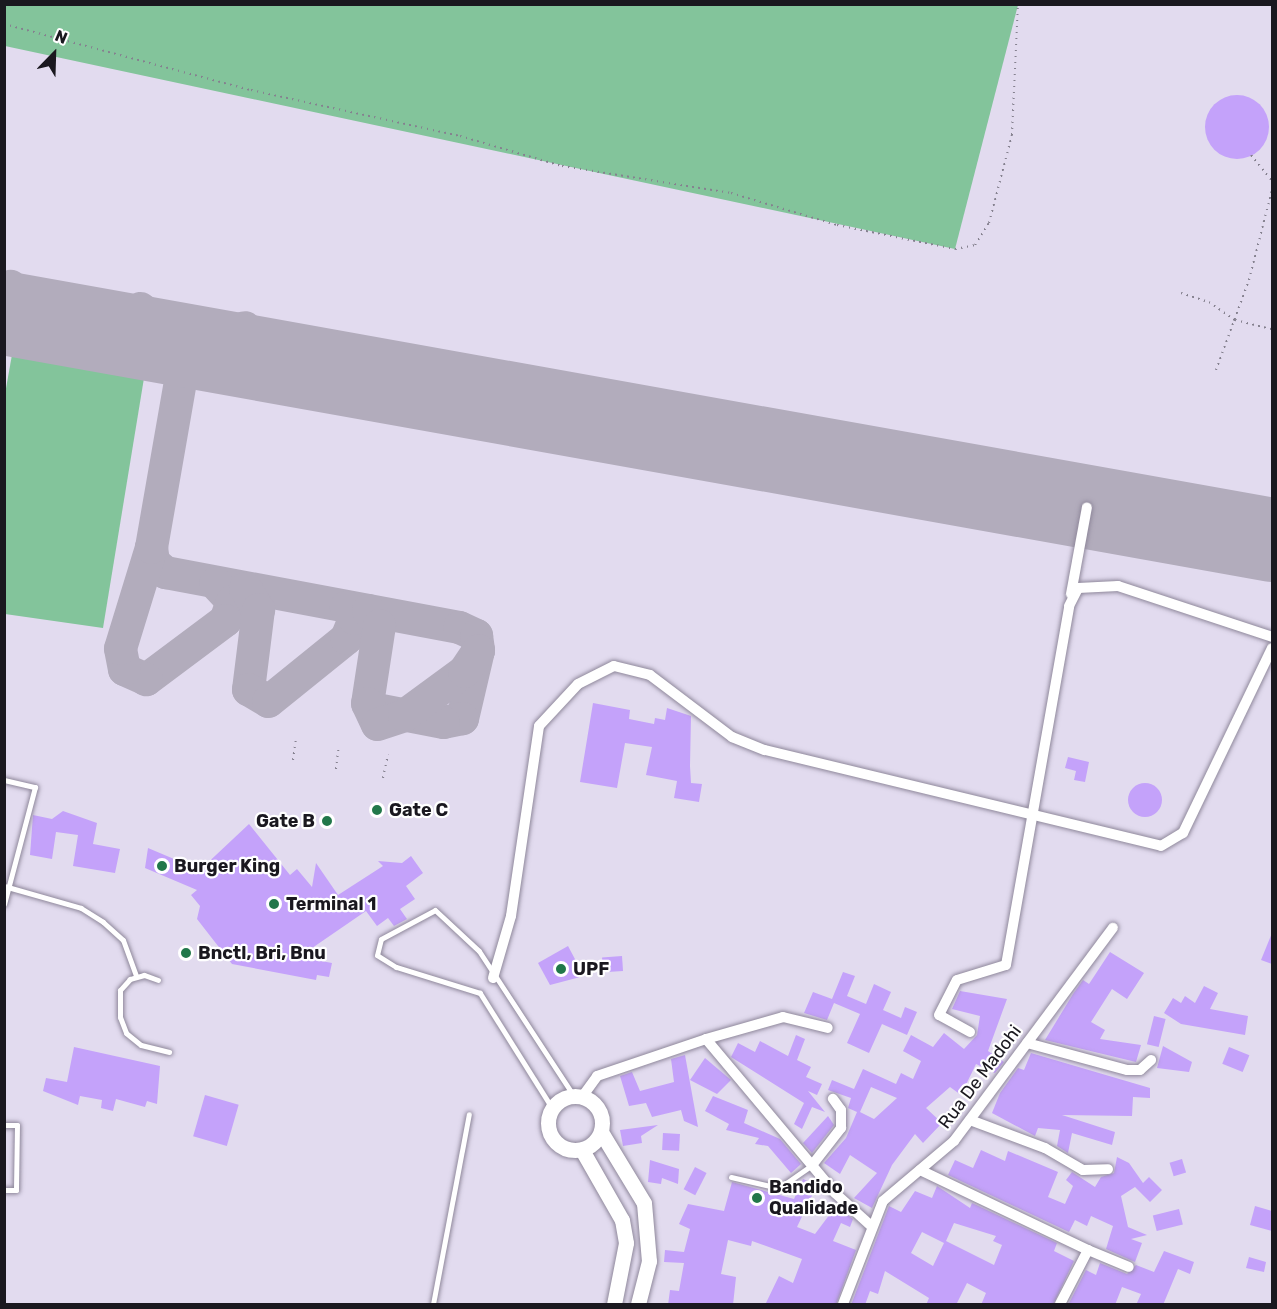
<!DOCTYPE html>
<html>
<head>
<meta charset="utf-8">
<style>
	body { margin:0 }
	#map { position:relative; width:1277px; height:1309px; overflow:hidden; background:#e2dbef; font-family:Rubik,sans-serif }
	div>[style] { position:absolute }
	.green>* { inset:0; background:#83c49b }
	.taxiway>* { height:33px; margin:-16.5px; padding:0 16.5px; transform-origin:16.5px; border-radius:16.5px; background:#b2acbc }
	.runway>* { height:84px; margin:-42px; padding:0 42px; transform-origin:42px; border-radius:42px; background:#b2acbc }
	.building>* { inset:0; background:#c4a2fa; transform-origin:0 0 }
	.round { border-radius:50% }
	.path>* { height:2px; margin-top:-1px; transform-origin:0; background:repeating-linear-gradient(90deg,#85818f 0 1.5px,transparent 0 6px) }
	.roads { filter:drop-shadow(0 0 2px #8f889b) drop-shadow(0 0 2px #8f889b) }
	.lane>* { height:5px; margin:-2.5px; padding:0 2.5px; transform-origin:2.5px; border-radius:2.5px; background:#fff }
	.street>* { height:10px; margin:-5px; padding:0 5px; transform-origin:5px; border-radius:5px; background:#fff }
	.secondary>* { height:15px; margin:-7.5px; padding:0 7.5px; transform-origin:7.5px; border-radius:7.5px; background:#fff }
	.secondary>.ring { margin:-7.5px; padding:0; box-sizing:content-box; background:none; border:15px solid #fff; border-radius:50% }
	.dots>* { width:16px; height:16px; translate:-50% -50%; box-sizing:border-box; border:3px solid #fff; border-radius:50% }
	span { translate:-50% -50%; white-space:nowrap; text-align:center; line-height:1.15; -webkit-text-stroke:4.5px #fff; paint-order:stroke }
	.poi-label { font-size:18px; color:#1a181f; font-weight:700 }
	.left { translate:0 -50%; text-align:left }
	.right { translate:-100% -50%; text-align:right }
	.street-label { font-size:18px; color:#1a181f }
	.frame { position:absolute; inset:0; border:6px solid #1a181f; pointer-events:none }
	.north { position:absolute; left:24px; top:24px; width:60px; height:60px; -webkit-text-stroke:4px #fff; paint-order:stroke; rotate:23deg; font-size:16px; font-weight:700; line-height:24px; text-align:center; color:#1a181f }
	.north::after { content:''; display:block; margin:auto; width:21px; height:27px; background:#1a181f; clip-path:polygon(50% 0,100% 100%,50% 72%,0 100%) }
</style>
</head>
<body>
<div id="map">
	<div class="green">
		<i style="clip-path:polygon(5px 4px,1018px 4px,1018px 5px,955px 249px,5px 46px)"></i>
		<i style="clip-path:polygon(18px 321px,106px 331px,127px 343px,144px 378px,103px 628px,5px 614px,5px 394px)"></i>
	</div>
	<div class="taxiway">
		<i style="left:140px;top:308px;width:41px;rotate:38deg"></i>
		<i style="left:172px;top:333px;width:33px;rotate:70deg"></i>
		<i style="left:4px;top:314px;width:29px;rotate:-78deg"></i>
		<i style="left:151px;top:547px;width:15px;rotate:82deg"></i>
		<i style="left:153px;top:562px;width:16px;rotate:40deg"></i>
		<i style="left:165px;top:572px;width:299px;rotate:10.6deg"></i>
		<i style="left:459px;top:627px;width:19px;rotate:25deg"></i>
		<i style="left:476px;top:635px;width:15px;rotate:82deg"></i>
		<i style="left:478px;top:650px;width:70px;rotate:103.2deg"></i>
		<i style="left:462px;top:718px;width:19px;rotate:168deg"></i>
		<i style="left:443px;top:722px;width:63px;rotate:-169deg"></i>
		<i style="left:215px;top:583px;width:25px;rotate:47deg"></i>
		<i style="left:232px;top:601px;width:20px;rotate:110deg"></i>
		<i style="left:225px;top:620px;width:99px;rotate:143.2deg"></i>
		<i style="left:146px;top:679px;width:24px;rotate:-156deg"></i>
		<i style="left:124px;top:669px;width:21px;rotate:-101deg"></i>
		<i style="left:120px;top:648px;width:106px;rotate:-72.9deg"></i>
		<i style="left:151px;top:547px;width:186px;rotate:-80.1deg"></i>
		<i style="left:183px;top:364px;width:33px;rotate:-51deg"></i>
		<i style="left:204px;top:338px;width:42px;rotate:-15deg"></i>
		<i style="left:245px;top:588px;width:25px;rotate:58deg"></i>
		<i style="left:258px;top:609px;width:81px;rotate:97.1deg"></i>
		<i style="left:248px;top:689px;width:23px;rotate:31deg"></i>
		<i style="left:268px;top:701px;width:100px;rotate:-38.9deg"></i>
		<i style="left:346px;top:638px;width:22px;rotate:-68deg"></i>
		<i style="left:354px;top:618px;width:14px;rotate:-126deg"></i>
		<i style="left:368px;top:610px;width:19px;rotate:54deg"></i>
		<i style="left:379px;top:625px;width:79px;rotate:98.7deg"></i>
		<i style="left:367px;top:703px;width:23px;rotate:65deg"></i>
		<i style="left:377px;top:724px;width:28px;rotate:-18deg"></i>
		<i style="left:404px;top:715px;width:74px;rotate:-36.3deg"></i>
		<i style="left:464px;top:671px;width:25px;rotate:-56deg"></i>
	</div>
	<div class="runway">
		<i style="left:4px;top:313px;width:1288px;rotate:10.15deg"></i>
	</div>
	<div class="building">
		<i class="round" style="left:1205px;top:95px;width:64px;height:64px"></i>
		<i style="clip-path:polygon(593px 703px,630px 710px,629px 719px,654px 724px,655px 718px,665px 720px,667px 708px,691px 716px,690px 766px,691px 783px,702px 784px,699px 802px,674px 798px,677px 781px,646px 775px,652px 747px,625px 743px,617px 788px,580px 782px)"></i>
		<i style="clip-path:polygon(1068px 757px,1089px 762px,1085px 782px,1074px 780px,1076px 771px,1065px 768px)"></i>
		<i class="round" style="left:1128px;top:783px;width:34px;height:34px"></i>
		<i style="clip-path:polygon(63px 811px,97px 823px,93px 844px,120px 849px,115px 873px,73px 866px,78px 835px,56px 832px,52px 859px,30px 855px,33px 815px,52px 819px)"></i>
		<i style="clip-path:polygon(249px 824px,290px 875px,297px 869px,312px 887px,316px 863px,338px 895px,383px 866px,378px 861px,402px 863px,411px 856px,423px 873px,406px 886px,415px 899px,400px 909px,407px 919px,394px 926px,388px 918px,377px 926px,366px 911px,299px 957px,332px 963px,329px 977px,317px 975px,316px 980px,232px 964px,197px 919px,200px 906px,191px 895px,197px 890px,145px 868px,148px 848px,200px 870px)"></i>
		<i style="clip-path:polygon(1272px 933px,1272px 964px,1261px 960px)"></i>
		<i style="clip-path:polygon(568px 946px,584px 976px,550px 985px,538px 963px)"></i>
		<i style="clip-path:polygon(1110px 952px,1144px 973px,1127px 999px,1112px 989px,1091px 1022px,1105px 1030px,1100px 1039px,1141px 1045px,1136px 1062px,1045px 1040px,1073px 994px,1083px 980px,1089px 984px)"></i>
		<i style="left:622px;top:956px;width:15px;height:20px;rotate:86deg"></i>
		<i style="clip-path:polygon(843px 972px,855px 976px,847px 996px,866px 1004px,874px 984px,891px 992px,883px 1010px,901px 1018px,905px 1007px,917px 1012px,907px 1035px,882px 1024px,869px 1053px,847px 1043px,860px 1014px,834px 1003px,827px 1020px,804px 1013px,813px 992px,832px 999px)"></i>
		<i style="clip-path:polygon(1204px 986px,1218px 993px,1210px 1009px,1248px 1016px,1245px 1035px,1181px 1024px,1164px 1013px,1173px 998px,1181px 1003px,1185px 996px,1195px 1003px)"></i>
		<i style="clip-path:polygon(evenodd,960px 991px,1007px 999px,988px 1051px,1004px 1062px,995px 1073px,976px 1064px,961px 1095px,950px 1087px,926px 1108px,942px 1123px,923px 1143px,915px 1134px,892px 1165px,872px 1208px,854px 1198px,877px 1173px,850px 1155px,840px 1174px,824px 1163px,846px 1138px,857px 1112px,848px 1108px,851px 1098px,828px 1090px,832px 1080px,854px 1089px,863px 1069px,896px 1084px,901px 1073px,913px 1079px,921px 1061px,903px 1051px,911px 1035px,933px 1047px,944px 1033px,964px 1049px,977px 1035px,980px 1016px,952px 1009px,960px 991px,871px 1087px,897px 1098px,874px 1119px,860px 1112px,871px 1087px)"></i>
		<i style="left:1154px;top:1016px;width:12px;height:29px;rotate:14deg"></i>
		<i style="clip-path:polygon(796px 1035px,805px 1039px,797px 1060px,811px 1067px,806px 1077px,822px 1084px,817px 1095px,808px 1091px,825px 1112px,812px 1107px,802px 1129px,794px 1124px,804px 1103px,731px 1057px,738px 1043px,755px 1052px,760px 1041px,788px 1056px)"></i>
		<i style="clip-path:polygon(1163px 1046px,1192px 1062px,1189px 1072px,1157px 1068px)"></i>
		<i style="clip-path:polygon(74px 1047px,160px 1066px,157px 1104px,147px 1101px,145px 1107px,116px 1099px,113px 1111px,101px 1108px,102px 1100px,80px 1096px,78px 1105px,43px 1091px,46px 1078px,67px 1082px)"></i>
		<i style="left:1229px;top:1047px;width:22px;height:18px;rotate:22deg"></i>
		<i style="clip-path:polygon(1031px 1053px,1150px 1088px,1150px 1098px,1133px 1097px,1132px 1116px,1062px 1115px,1115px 1132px,1112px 1145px,1072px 1133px,1068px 1153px,1057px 1146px,1060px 1130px,1038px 1128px,1035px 1136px,992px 1113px,1000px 1093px,1018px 1068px,1024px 1070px)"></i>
		<i style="clip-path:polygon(685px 1055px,698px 1127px,684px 1121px,681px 1110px,652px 1117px,646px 1103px,629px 1106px,620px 1076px,632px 1072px,640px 1091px,674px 1082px,671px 1059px)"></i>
		<i style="clip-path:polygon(705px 1058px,731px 1080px,717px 1094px,690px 1080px)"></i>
		<i style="left:205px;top:1095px;width:35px;height:43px;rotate:16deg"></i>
		<i style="clip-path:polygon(713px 1096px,748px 1110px,744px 1123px,780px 1139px,801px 1164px,791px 1173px,768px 1146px,755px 1144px,759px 1138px,726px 1130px,729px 1124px,705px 1111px)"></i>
		<i style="clip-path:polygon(828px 1116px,834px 1125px,812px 1153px,803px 1143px)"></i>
		<i style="clip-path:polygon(658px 1125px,641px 1136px,642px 1143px,623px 1146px,620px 1130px)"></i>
		<i style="left:663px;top:1133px;width:17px;height:17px;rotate:3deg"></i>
		<i style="clip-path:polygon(981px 1150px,1005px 1161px,1008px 1151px,1058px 1172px,1048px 1197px,1065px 1204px,1073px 1186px,1066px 1180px,1072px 1172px,1095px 1187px,1101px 1177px,1114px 1173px,1117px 1157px,1129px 1163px,1143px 1183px,1149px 1177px,1162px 1190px,1150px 1202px,1135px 1187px,1121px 1196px,1128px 1227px,1147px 1235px,1131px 1239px,1142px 1243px,1135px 1262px,1106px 1249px,1113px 1226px,1091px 1216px,1087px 1226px,1075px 1220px,1069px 1232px,948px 1175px,955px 1160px,973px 1168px)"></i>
		<i style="left:1182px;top:1159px;width:14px;height:13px;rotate:73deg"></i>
		<i style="clip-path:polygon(650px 1160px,679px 1169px,678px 1184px,662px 1178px,661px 1184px,648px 1182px)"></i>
		<i style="left:695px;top:1167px;width:13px;height:25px;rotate:27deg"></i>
		<i style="clip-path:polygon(803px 1179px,817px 1185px,797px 1227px,815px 1234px,836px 1206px,853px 1219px,850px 1227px,841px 1223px,833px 1241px,856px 1250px,836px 1305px,765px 1305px,779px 1276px,793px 1283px,802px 1259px,752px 1241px,751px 1246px,728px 1240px,721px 1274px,736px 1277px,733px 1305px,668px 1305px,670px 1290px,679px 1291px,684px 1263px,664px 1262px,665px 1250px,684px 1252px,690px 1229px,679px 1224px,688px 1204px,724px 1211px,732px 1182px,794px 1199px)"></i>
		<i style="clip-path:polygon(evenodd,937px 1186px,970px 1208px,972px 1203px,1057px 1243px,1054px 1251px,1074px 1261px,1053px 1305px,981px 1305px,986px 1293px,967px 1283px,956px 1305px,926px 1305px,929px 1298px,885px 1271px,878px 1294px,870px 1291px,865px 1305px,851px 1305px,889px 1206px,901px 1212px,915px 1191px,932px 1198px,937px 1186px,954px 1223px,996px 1236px,993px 1241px,1002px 1245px,994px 1265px,946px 1241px,954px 1223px,937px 1186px,922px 1232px,944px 1243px,933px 1266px,911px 1253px,922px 1232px)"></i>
		<i style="clip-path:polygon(1255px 1206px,1272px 1211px,1272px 1231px,1250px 1225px)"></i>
		<i style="left:1179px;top:1209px;width:16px;height:27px;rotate:76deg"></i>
		<i style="clip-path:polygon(1164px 1251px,1194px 1262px,1190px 1274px,1178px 1269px,1163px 1305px,1136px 1305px,1141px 1294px,1122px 1287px,1115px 1305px,1068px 1305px,1086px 1270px,1096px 1275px,1100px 1263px,1127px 1274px,1136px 1265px,1154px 1272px)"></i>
		<i style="clip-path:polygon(1249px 1257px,1266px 1262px,1264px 1272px,1246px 1268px)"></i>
	</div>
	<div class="path">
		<i style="left:4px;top:24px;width:256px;rotate:15deg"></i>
		<i style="left:251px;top:90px;width:214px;rotate:12.4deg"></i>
		<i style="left:460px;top:136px;width:106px;rotate:16.4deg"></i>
		<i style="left:562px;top:166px;width:171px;rotate:9.1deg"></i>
		<i style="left:731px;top:193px;width:111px;rotate:16.8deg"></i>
		<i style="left:837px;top:225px;width:120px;rotate:11.5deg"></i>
		<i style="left:955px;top:249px;width:20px;rotate:-11deg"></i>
		<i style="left:975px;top:245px;width:26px;rotate:-58deg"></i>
		<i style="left:989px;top:223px;width:91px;rotate:-75.4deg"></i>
		<i style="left:1012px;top:135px;width:131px;rotate:-87.4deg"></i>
		<i style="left:1251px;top:155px;width:33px;rotate:51deg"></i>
		<i style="left:1181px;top:293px;width:29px;rotate:18deg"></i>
		<i style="left:1209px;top:302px;width:32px;rotate:35deg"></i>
		<i style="left:1235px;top:320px;width:38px;rotate:14deg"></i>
		<i style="left:1216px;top:370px;width:96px;rotate:-69.9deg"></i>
		<i style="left:1249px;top:280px;width:93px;rotate:-75.7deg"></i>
		<i style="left:293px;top:760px;width:22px;rotate:-82deg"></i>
		<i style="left:336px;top:769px;width:23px;rotate:-83deg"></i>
		<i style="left:383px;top:778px;width:24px;rotate:-78deg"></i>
	</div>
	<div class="roads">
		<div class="lane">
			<i style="left:4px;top:780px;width:32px;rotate:13deg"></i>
			<i style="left:35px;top:787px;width:121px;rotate:104.8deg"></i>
			<i style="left:4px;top:886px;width:80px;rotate:15.9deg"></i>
			<i style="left:81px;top:908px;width:26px;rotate:32deg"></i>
			<i style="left:103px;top:922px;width:27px;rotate:42deg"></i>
			<i style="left:123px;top:940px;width:38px;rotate:70deg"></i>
			<i style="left:158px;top:980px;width:15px;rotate:-160deg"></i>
			<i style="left:144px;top:975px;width:15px;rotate:164deg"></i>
			<i style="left:130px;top:979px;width:15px;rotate:132deg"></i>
			<i style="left:120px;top:990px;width:27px;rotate:90deg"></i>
			<i style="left:120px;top:1017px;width:17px;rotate:69deg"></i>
			<i style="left:126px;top:1033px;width:19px;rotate:39deg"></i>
			<i style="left:141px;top:1045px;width:29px;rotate:14deg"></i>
			<i style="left:552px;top:1108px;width:136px;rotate:-122.1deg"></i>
			<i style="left:480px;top:993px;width:88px;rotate:-162.8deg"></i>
			<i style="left:396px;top:967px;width:22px;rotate:-148deg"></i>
			<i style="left:377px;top:955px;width:16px;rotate:-76deg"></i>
			<i style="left:381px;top:939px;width:61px;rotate:-28.2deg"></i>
			<i style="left:435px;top:910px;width:60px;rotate:43deg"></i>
			<i style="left:479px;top:951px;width:173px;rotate:56.8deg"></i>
			<i style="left:4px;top:1125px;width:13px"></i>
			<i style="left:17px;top:1125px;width:65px;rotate:90.9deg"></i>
			<i style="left:16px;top:1190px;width:12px;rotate:180deg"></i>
			<i style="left:731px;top:1177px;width:49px;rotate:12.9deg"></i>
			<i style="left:779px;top:1188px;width:40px;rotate:-34.9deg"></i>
			<i style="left:433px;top:1304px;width:193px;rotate:-79.3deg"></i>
		</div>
		<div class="street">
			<i style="left:1071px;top:594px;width:88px;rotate:-79.6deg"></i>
			<i style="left:493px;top:978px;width:65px;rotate:-73.8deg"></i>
			<i style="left:511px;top:916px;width:192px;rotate:-81.6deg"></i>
			<i style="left:539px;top:726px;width:57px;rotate:-47.1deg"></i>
			<i style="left:578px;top:684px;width:40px;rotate:-26.6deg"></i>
			<i style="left:614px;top:666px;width:37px;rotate:14deg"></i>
			<i style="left:650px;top:675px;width:103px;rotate:37.1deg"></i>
			<i style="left:732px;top:737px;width:35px;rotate:22deg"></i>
			<i style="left:765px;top:750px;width:407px;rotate:13.6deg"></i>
			<i style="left:1161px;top:846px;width:26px;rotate:-31deg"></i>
			<i style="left:1183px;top:833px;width:205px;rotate:-64.3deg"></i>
			<i style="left:970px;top:1032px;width:35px;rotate:-151deg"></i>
			<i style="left:939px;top:1015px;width:39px;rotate:-63deg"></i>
			<i style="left:957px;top:980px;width:51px;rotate:-17deg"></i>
			<i style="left:1006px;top:965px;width:364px;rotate:-80deg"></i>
			<i style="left:1069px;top:606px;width:20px;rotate:-63deg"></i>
			<i style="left:1078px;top:588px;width:40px;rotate:-2.9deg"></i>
			<i style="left:1118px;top:586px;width:162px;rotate:18.3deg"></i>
			<i style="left:706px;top:1039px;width:80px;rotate:-15.9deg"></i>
			<i style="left:783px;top:1017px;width:46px;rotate:13.7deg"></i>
			<i style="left:1027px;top:1043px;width:104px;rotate:15.1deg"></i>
			<i style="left:1127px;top:1070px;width:13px"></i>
			<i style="left:1140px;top:1070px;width:15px;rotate:-42deg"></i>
			<i style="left:582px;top:1097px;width:26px;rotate:-54deg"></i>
			<i style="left:597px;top:1076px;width:115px;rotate:-18.7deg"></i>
			<i style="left:706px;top:1039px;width:201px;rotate:50deg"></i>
			<i style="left:835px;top:1193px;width:47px;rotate:42.4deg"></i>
			<i style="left:970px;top:1120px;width:80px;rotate:20.5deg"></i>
			<i style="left:1045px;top:1148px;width:44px;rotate:30.1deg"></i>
			<i style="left:1083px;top:1170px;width:25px;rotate:-2deg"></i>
			<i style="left:813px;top:1164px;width:46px;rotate:-52.1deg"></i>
			<i style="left:841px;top:1128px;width:18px;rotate:-90deg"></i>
			<i style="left:841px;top:1110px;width:14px;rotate:-126deg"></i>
			<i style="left:920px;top:1170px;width:186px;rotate:25.5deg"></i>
			<i style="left:1088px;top:1250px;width:61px;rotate:117.4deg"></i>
			<i style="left:1088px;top:1250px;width:44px;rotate:22.5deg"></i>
			<i style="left:843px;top:1304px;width:110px;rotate:-68.8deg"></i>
			<i style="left:883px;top:1201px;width:93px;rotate:-40.2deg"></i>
			<i style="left:954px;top:1141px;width:266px;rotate:-53.3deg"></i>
		</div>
		<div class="secondary">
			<i class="ring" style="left:548px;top:1096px;width:39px;height:39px"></i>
			<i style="left:601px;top:1132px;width:83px;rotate:58.8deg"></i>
			<i style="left:644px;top:1203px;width:58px;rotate:85.1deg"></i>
			<i style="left:649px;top:1261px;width:44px;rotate:104.3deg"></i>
			<i style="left:582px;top:1150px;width:81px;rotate:60.3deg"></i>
			<i style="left:622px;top:1220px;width:23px;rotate:80deg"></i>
			<i style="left:626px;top:1243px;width:62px;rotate:101.1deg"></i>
		</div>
	</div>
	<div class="dots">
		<i style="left:377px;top:810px;background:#21774a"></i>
		<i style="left:327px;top:821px;background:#21774a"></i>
		<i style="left:162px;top:866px;background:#21774a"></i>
		<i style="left:274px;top:904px;background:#21774a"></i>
		<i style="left:186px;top:953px;background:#21774a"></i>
		<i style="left:561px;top:969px;background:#21774a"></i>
		<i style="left:757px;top:1198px;background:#21774a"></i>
	</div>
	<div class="poi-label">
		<span class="left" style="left:389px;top:810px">Gate C</span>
		<span class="right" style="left:315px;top:821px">Gate B</span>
		<span class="left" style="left:174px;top:866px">Burger King</span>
		<span class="left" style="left:286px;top:904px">Terminal 1</span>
		<span class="left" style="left:198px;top:953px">Bnctl, Bri, Bnu</span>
		<span class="left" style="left:573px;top:969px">UPF</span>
		<span class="left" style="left:769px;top:1198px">Bandido<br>Qualidade</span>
	</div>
	<div class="street-label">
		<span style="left:980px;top:1077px;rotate:-53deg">Rua De Madohi</span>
	</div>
	<div class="frame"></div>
	<div class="north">N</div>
</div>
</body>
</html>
